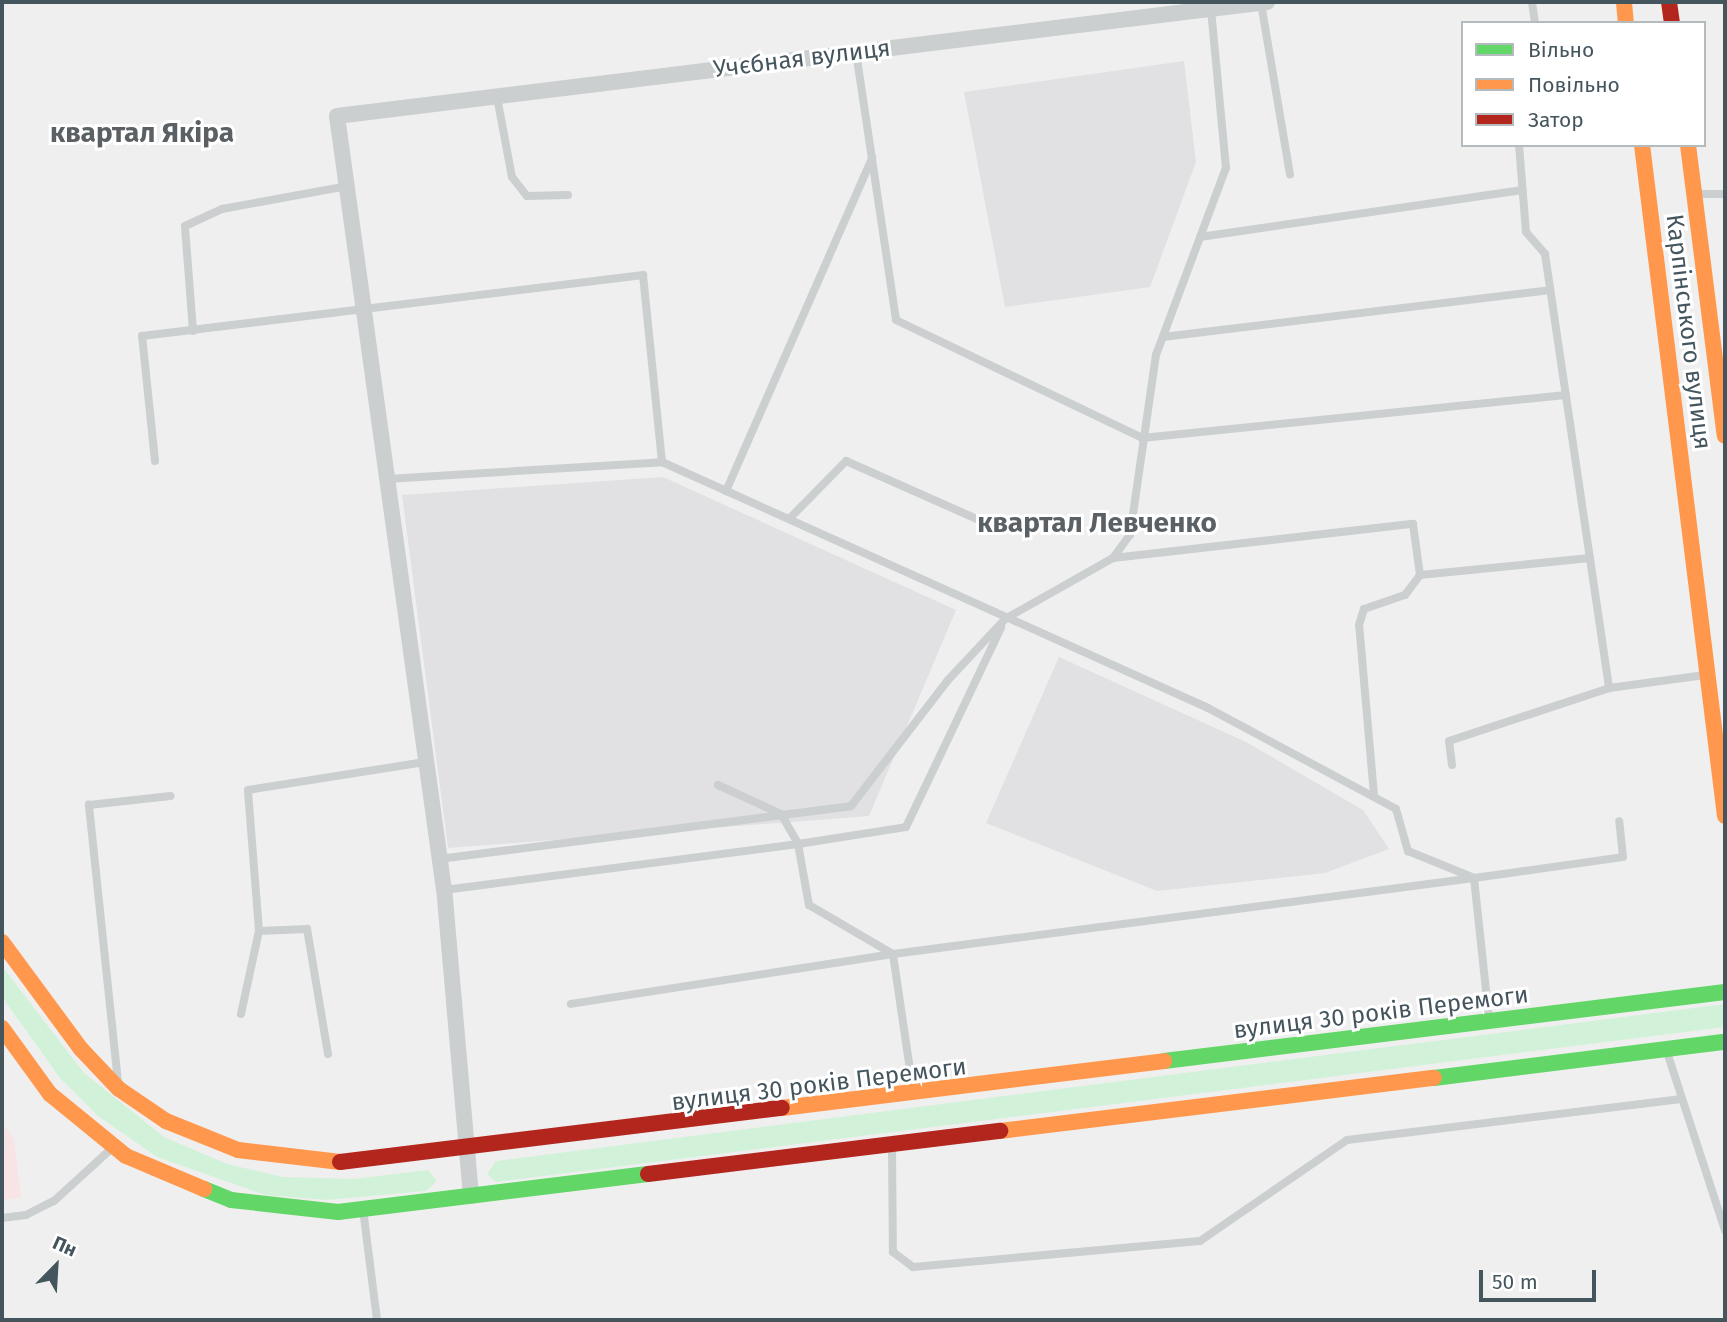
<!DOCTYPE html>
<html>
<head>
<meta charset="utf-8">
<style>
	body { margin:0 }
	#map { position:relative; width:1727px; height:1322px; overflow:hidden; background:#f0efef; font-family:"Fira Sans",sans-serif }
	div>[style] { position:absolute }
	.education>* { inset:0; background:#e1e0e2 }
	.medical>* { inset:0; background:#f8e4e5 }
	.green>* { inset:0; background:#d1f2d9 }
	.lane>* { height:8px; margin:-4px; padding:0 4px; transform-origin:4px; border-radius:4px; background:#cbcfd0 }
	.street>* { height:16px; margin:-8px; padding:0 8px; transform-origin:8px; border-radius:8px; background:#cbcfd0 }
	.fast>* { height:16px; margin:-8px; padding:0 8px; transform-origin:8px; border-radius:8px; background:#63d668 }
	.slow>* { height:16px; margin:-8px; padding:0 8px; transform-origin:8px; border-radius:8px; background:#ff974d }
	.jam>* { height:16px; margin:-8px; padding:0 8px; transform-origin:8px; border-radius:8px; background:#b3261e }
	span { translate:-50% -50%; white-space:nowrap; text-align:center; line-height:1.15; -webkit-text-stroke:6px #fff; paint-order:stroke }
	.street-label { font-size:24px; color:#44555e }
	.quarter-label { font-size:28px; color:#5a6064; font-weight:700 }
	.frame { position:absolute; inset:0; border:4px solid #44555e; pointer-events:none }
	.legend { position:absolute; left:1461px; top:21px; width:245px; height:126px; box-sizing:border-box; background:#fff; border:2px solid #b4bbbf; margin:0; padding:9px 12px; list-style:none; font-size:21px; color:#44555e }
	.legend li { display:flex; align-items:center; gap:14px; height:35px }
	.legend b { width:35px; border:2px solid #b4bbbf }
	.north { position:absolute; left:21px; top:1231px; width:70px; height:70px; -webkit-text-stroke:5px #fff; paint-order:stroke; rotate:24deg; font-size:19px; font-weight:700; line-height:28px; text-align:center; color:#44555e }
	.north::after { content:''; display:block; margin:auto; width:24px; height:32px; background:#44555e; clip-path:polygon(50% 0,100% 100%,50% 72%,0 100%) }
	.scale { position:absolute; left:1479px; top:1270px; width:117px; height:32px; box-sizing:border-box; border:4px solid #44555e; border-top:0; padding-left:9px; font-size:21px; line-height:24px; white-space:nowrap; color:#44555e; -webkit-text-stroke:5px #fff; paint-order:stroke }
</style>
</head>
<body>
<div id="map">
	<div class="education">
		<i style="clip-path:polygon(1184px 61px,1196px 162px,1150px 287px,1005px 307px,964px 92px)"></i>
		<i style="clip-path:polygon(663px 477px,956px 610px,869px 816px,448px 848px,402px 495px)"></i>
		<i style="clip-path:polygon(1059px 657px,1246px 742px,1363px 810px,1389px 849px,1325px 873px,1157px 891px,986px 823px)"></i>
	</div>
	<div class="medical">
		<i style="clip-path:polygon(2px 1122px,14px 1139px,21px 1198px,2px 1200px)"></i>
	</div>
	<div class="green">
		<i style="clip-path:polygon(2px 966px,84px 1073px,164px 1137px,227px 1164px,283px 1177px,353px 1179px,428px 1170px,437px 1181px,426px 1191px,327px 1200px,265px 1195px,157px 1157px,98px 1116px,60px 1078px,2px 997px)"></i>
		<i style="clip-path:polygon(1725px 1004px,1725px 1027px,496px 1182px,487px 1174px,496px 1161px)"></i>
	</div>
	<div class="lane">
		<i style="left:1532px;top:2px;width:21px;rotate:82deg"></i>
		<i style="left:1261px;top:3px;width:174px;rotate:80.4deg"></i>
		<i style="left:856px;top:52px;width:271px;rotate:81.5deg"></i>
		<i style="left:896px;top:320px;width:273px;rotate:25.6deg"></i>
		<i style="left:1142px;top:438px;width:426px;rotate:-5.8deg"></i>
		<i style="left:497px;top:97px;width:81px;rotate:79.4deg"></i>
		<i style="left:512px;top:177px;width:24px;rotate:52deg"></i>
		<i style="left:527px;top:196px;width:41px;rotate:-1.4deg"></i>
		<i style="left:1519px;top:145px;width:87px;rotate:85.4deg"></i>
		<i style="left:1526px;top:232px;width:29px;rotate:49deg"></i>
		<i style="left:1545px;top:254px;width:439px;rotate:81.6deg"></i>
		<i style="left:1609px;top:688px;width:97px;rotate:-7.7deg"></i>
		<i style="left:1697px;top:194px;width:28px"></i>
		<i style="left:1200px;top:237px;width:326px;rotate:-8.3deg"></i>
		<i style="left:193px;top:331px;width:105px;rotate:-94.4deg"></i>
		<i style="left:185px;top:226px;width:41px;rotate:-24.7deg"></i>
		<i style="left:222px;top:209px;width:127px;rotate:-10.4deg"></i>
		<i style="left:1163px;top:337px;width:390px;rotate:-6.9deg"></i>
		<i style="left:155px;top:461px;width:126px;rotate:-95.9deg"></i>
		<i style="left:142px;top:336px;width:505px;rotate:-6.94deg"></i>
		<i style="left:643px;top:275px;width:188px;rotate:84.2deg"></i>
		<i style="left:387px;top:479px;width:276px;rotate:-3.5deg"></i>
		<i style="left:662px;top:462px;width:599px;rotate:24.25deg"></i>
		<i style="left:1208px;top:708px;width:213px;rotate:28.2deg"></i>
		<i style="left:1396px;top:809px;width:44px;rotate:74.1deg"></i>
		<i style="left:1408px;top:851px;width:71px;rotate:22.2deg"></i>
		<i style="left:1474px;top:878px;width:150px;rotate:-8deg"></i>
		<i style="left:1623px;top:857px;width:36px;rotate:-96deg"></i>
		<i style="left:726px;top:491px;width:364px;rotate:-66.3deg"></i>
		<i style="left:790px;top:518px;width:80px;rotate:-45.5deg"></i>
		<i style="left:846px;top:461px;width:171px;rotate:23.9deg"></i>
		<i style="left:1113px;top:558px;width:29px;rotate:-54deg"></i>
		<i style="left:1130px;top:535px;width:182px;rotate:-81.8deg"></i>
		<i style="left:1156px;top:355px;width:200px;rotate:-69.5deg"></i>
		<i style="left:1226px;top:168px;width:160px;rotate:-95.4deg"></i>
		<i style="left:1452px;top:765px;width:24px;rotate:-97deg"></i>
		<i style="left:1449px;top:741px;width:169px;rotate:-18.3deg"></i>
		<i style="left:718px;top:785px;width:69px;rotate:24.7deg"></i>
		<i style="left:781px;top:814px;width:34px;rotate:60deg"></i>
		<i style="left:798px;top:844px;width:109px;rotate:-8.9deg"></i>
		<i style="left:906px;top:827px;width:221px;rotate:-64.5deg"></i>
		<i style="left:1374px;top:795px;width:171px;rotate:-95deg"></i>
		<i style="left:1359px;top:625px;width:17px;rotate:-73deg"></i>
		<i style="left:1364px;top:609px;width:43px;rotate:-18.9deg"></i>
		<i style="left:1405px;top:595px;width:25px;rotate:-53deg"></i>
		<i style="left:1420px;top:575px;width:171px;rotate:-5.7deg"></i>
		<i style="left:439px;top:859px;width:415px;rotate:-7.3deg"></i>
		<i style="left:851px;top:806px;width:159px;rotate:-52.4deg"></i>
		<i style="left:948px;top:680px;width:83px;rotate:-46.9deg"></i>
		<i style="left:1005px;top:619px;width:124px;rotate:-29.5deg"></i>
		<i style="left:1113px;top:558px;width:302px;rotate:-6.5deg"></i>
		<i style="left:1413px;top:524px;width:51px;rotate:82.2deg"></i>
		<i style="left:444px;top:890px;width:357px;rotate:-7.4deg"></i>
		<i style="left:798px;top:844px;width:62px;rotate:79.8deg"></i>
		<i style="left:809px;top:905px;width:97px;rotate:30.3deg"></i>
		<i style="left:893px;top:954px;width:326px;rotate:171.2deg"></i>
		<i style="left:241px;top:1014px;width:85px;rotate:-77.8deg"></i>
		<i style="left:1667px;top:1052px;width:188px;rotate:72deg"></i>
		<i style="left:328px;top:1054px;width:127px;rotate:-99.5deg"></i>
		<i style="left:307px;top:929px;width:48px;rotate:177.6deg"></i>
		<i style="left:259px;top:931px;width:141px;rotate:-94.5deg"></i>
		<i style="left:248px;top:790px;width:179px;rotate:-9deg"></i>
		<i style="left:118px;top:1082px;width:279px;rotate:-96deg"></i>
		<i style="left:89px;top:805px;width:82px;rotate:-6.3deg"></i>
		<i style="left:913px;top:1090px;width:137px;rotate:-98.4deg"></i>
		<i style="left:893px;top:954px;width:586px;rotate:-7.45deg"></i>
		<i style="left:1474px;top:878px;width:142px;rotate:83.9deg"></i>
		<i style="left:892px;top:1147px;width:105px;rotate:89.5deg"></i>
		<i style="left:893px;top:1252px;width:25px;rotate:37deg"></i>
		<i style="left:913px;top:1267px;width:288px;rotate:-5.2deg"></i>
		<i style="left:1200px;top:1241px;width:178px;rotate:-34.5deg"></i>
		<i style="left:1347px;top:1140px;width:337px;rotate:-7deg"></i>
		<i style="left:363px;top:1209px;width:112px;rotate:82.8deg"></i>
		<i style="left:2px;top:1218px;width:24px;rotate:-7deg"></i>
		<i style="left:26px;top:1215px;width:31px;rotate:-27deg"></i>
		<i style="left:54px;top:1201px;width:79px;rotate:-42.4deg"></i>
	</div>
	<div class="street">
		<i style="left:471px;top:1196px;width:307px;rotate:-95deg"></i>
		<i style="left:444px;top:890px;width:781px;rotate:-97.87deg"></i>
		<i style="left:337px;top:116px;width:937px;rotate:-6.99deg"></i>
	</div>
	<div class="fast">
		<i style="left:1164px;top:1061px;width:565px;rotate:-7.01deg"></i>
		<i style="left:1434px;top:1078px;width:293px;rotate:-7.1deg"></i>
		<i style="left:204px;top:1189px;width:29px;rotate:22deg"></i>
		<i style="left:231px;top:1200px;width:108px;rotate:6.4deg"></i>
		<i style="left:338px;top:1212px;width:312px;rotate:-7deg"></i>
	</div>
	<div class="slow">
		<i style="left:1624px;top:2px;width:21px;rotate:85deg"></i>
		<i style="left:1642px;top:145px;width:676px;rotate:82.95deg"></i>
		<i style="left:1688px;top:145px;width:293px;rotate:82.8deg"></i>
		<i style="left:2px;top:942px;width:133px;rotate:53.6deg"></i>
		<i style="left:81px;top:1049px;width:55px;rotate:46.5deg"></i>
		<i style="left:119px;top:1089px;width:57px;rotate:34.2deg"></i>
		<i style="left:166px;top:1121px;width:78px;rotate:21.9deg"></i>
		<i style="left:238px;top:1150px;width:103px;rotate:6.7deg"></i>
		<i style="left:2px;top:1028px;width:82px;rotate:54deg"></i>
		<i style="left:50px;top:1094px;width:98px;rotate:39.2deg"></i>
		<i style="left:126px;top:1156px;width:85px;rotate:22.9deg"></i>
		<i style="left:782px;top:1108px;width:385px;rotate:-7deg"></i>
		<i style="left:1000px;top:1131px;width:437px;rotate:-7deg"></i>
	</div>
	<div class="jam">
		<i style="left:1669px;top:2px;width:21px;rotate:82deg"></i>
		<i style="left:340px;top:1162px;width:445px;rotate:-7deg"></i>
		<i style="left:648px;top:1174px;width:355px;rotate:-7deg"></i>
	</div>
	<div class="street-label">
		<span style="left:802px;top:59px;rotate:-7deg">Учєбная вулиця</span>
		<span style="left:1688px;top:332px;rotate:83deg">Карпінського вулиця</span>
		<span style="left:1381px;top:1013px;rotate:-7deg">вулиця 30 років Перемоги</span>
		<span style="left:819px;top:1085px;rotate:-7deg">вулиця 30 років Перемоги</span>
	</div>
	<div class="quarter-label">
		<span style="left:142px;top:133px">квартал Якіра</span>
		<span style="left:1097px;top:523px">квартал Левченко</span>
	</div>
	<div class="frame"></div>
	<ul class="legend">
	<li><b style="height:9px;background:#63d668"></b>Вільно</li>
	<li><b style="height:9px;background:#ff974d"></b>Повільно</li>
	<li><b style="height:9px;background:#b3261e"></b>Затор</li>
	</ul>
	<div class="north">Пн</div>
	<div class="scale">50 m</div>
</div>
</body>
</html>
